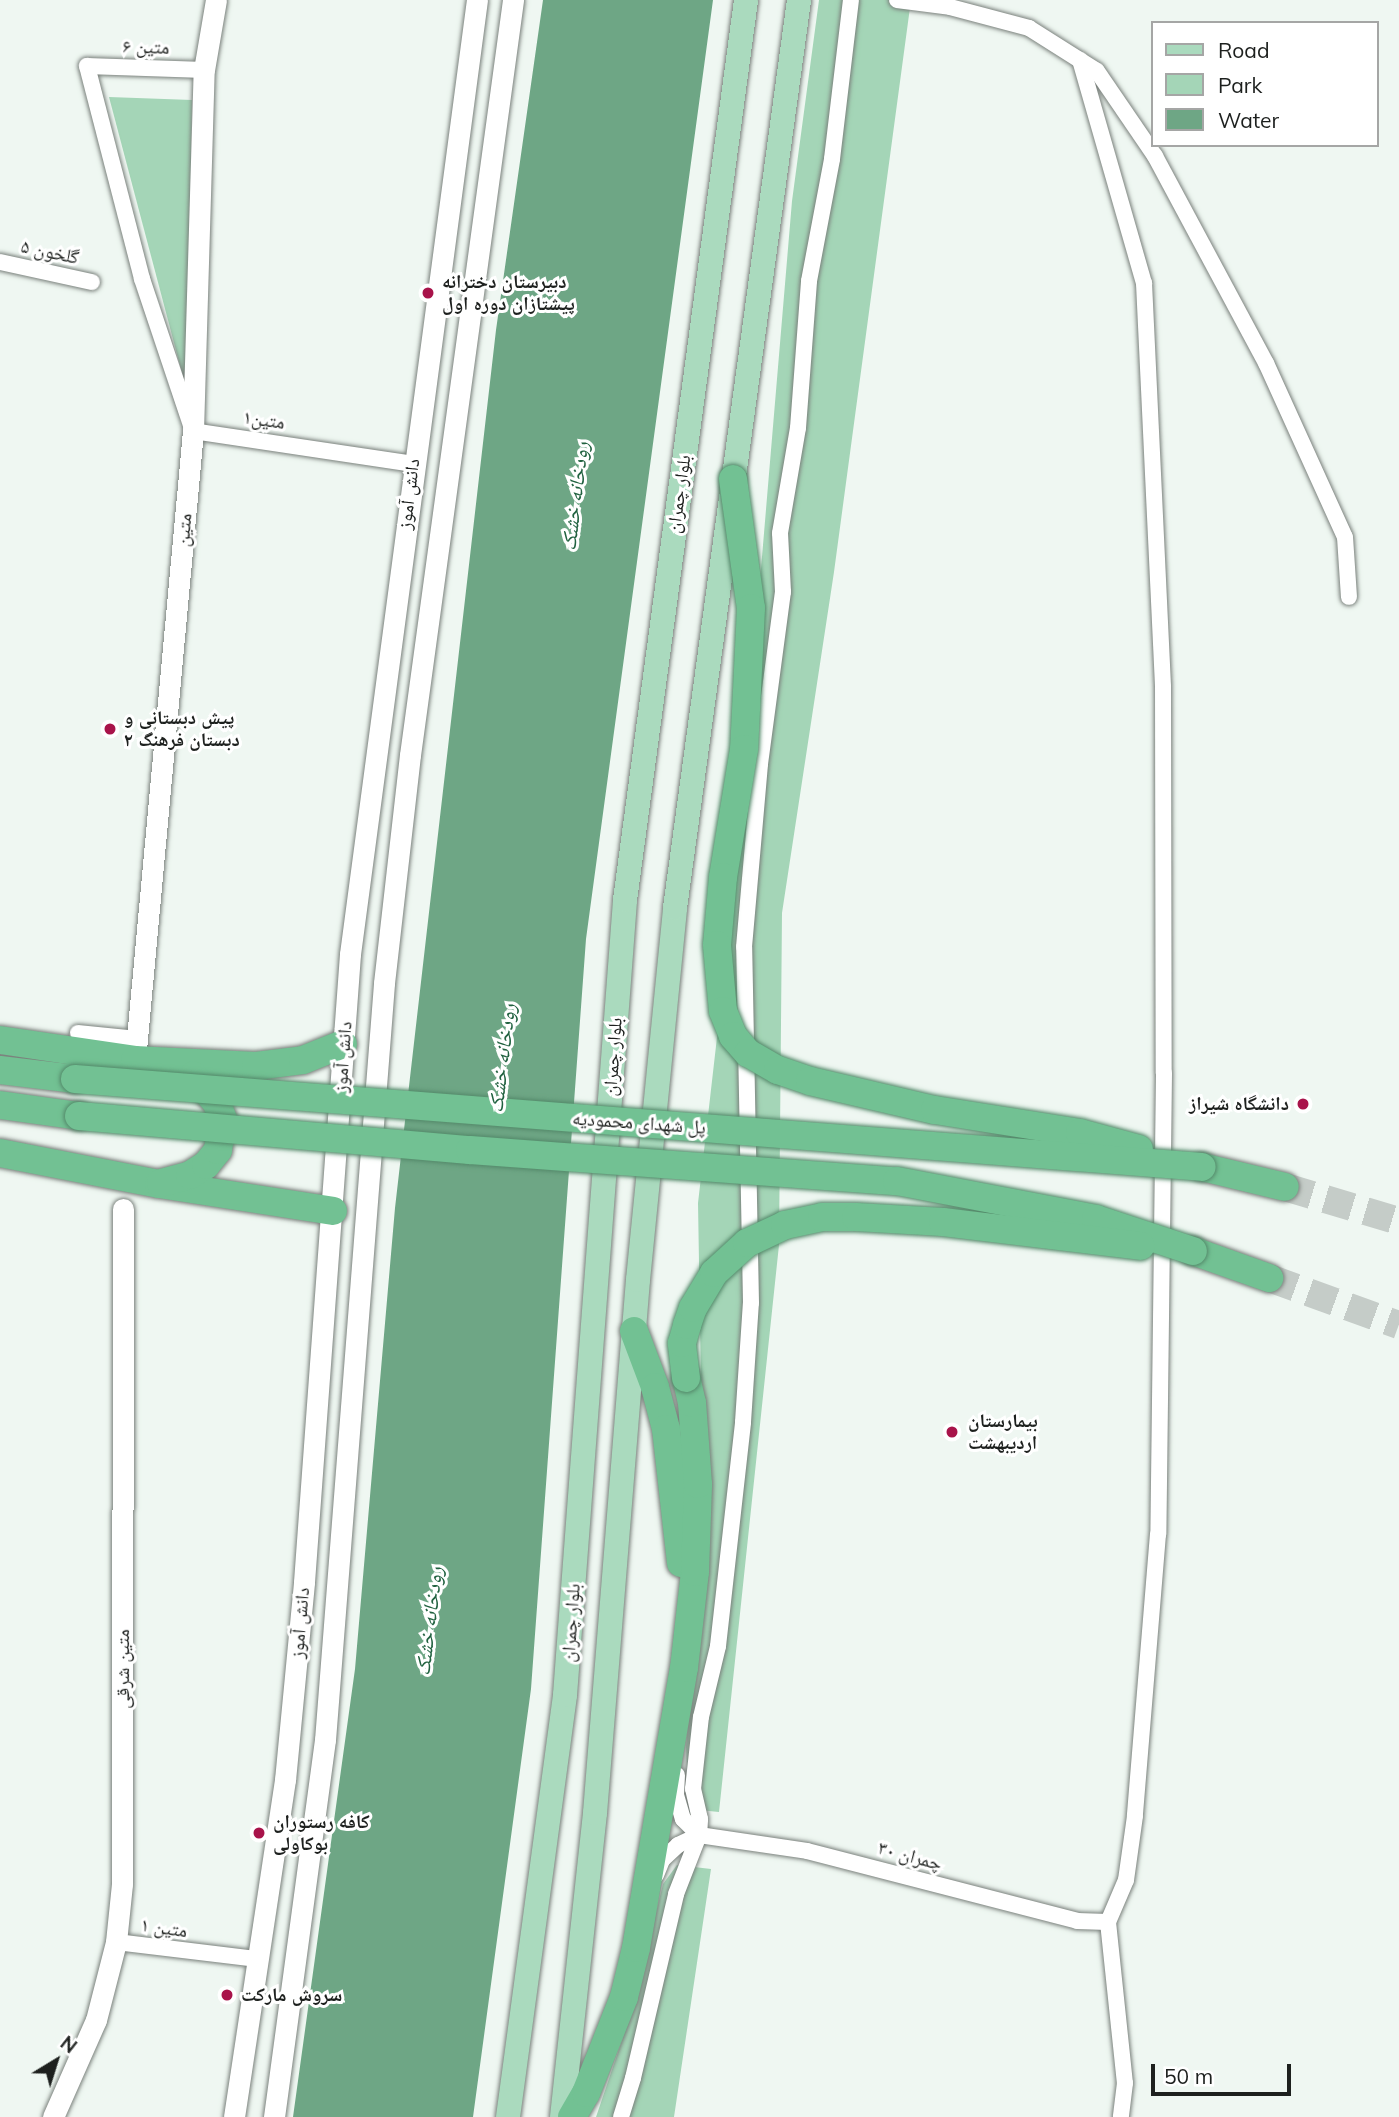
<!DOCTYPE html>
<html>
<head>
<meta charset="utf-8">
<style>
	body { margin:0 }
	#map { position:relative; width:1399px; height:2117px; overflow:hidden; background:#eff7f2; font-family:Mulish,"Noto Naskh Arabic",sans-serif }
	div>[style] { position:absolute }
	.green>* { inset:0; background:#a4d5b7 }
	.water>* { inset:0; background:#6ea685 }
	.highway-tunnel>* { height:28px; margin-top:-14px; transform-origin:0; background:repeating-linear-gradient(90deg,#c5ccc8 0 28px,transparent 0 42px) }
	.roads { filter:drop-shadow(0 0 2px #7a817c) drop-shadow(0 0 2px #7a817c) }
	.street>* { height:16px; margin:-8px; padding:0 8px; transform-origin:8px; border-radius:8px; background:#fff }
	.secondary>* { height:21px; margin:-10.5px; padding:0 10.5px; transform-origin:10.5px; border-radius:10.5px; background:#fff }
	.primary>* { height:24px; margin:-12px; padding:0 12px; transform-origin:12px; border-radius:12px; background:#aadabe }
	.highway>* { height:28px; margin:-14px; padding:0 14px; transform-origin:14px; border-radius:14px; background:#72c193 }
	.bridges { filter:drop-shadow(0 0 2px #54896a) drop-shadow(0 0 2px #54896a) }
	.highway-bridge>* { height:28px; margin:-14px; padding:0 14px; transform-origin:14px; border-radius:14px; background:#72c193 }
	.dots>* { width:19px; height:19px; translate:-50% -50%; box-sizing:border-box; border:4px solid #fff; border-radius:50% }
	span { translate:-50% -50%; white-space:nowrap; text-align:center; line-height:1.15; -webkit-text-stroke:6px #fff; paint-order:stroke }
	.street-label { font-size:19px; color:#1d201e }
	.poi-label { font-size:19px; color:#1d201e; font-weight:700 }
	.left { translate:0 -50%; text-align:left }
	.right { translate:-100% -50%; text-align:right }
	.water-label { font-size:21px; color:#216240; font-style:italic }
	.legend { position:absolute; left:1151px; top:21px; width:228px; height:126px; box-sizing:border-box; background:#fff; border:2px solid #a5a6a5; margin:0; padding:9px 12px; list-style:none; font-size:21px; color:#1d201e }
	.legend li { display:flex; align-items:center; gap:14px; height:35px }
	.legend b { width:35px; border:2px solid #a5a6a5 }
	.north { position:absolute; left:21px; top:2026px; width:70px; height:70px; -webkit-text-stroke:5px #fff; paint-order:stroke; rotate:38deg; font-size:19px; font-weight:700; line-height:28px; text-align:center; color:#1d201e }
	.north::after { content:''; display:block; margin:auto; width:24px; height:32px; background:#1d201e; clip-path:polygon(50% 0,100% 100%,50% 72%,0 100%) }
	.scale { position:absolute; left:1151px; top:2064px; width:140px; height:32px; box-sizing:border-box; border:4px solid #1d201e; border-top:0; padding-left:9px; font-size:21px; line-height:24px; white-space:nowrap; color:#1d201e; -webkit-text-stroke:5px #fff; paint-order:stroke }
</style>
</head>
<body>
<div id="map">
	<div class="green">
		<i style="clip-path:polygon(819px 0,911px 0,834px 572px,782px 913px,779px 1245px,719px 1812px,689px 1809px,686px 1747px,704px 1561px,698px 1203px,734px 889px,792px 201px)"></i>
		<i style="clip-path:polygon(109px 97px,192px 100px,187px 392px)"></i>
		<i style="clip-path:polygon(677px 1865px,711px 1869px,674px 2117px,596px 2117px,634px 2005px,663px 1884px)"></i>
	</div>
	<div class="water">
		<i style="clip-path:polygon(543px 0,713px 0,586px 939px,531px 1689px,473px 2117px,293px 2117px,355px 1669px,395px 1208px,496px 330px)"></i>
	</div>
	<div class="highway-tunnel">
		<i style="left:1285px;top:1187px;width:119px;rotate:16.6deg"></i>
		<i style="left:1269px;top:1278px;width:138px;rotate:19.9deg"></i>
	</div>
	<div class="roads">
		<div class="street">
			<i style="left:897px;top:0;width:53px;rotate:7.5deg"></i>
			<i style="left:950px;top:7px;width:82px;rotate:14.9deg"></i>
			<i style="left:1029px;top:28px;width:80px;rotate:32.3deg"></i>
			<i style="left:1097px;top:71px;width:103px;rotate:55.7deg"></i>
			<i style="left:1155px;top:156px;width:235px;rotate:61.8deg"></i>
			<i style="left:1266px;top:363px;width:191px;rotate:65.6deg"></i>
			<i style="left:1345px;top:537px;width:60px;rotate:86.2deg"></i>
			<i style="left:1080px;top:60px;width:232px;rotate:74deg"></i>
			<i style="left:1144px;top:283px;width:404px;rotate:87.3deg"></i>
			<i style="left:1163px;top:687px;width:386px;rotate:89.9deg"></i>
			<i style="left:1164px;top:1073px;width:461px;rotate:90.7deg"></i>
			<i style="left:1158px;top:1534px;width:283px;rotate:94.7deg"></i>
			<i style="left:1135px;top:1816px;width:65px;rotate:98deg"></i>
			<i style="left:1126px;top:1880px;width:46px;rotate:113.2deg"></i>
			<i style="left:1108px;top:1922px;width:162px;rotate:84deg"></i>
			<i style="left:1125px;top:2083px;width:34px;rotate:97deg"></i>
			<i style="left:204px;top:70px;width:117px;rotate:-178deg"></i>
			<i style="left:87px;top:66px;width:220px;rotate:75.5deg"></i>
			<i style="left:142px;top:279px;width:160px;rotate:71.5deg"></i>
			<i style="left:193px;top:431px;width:222px;rotate:8.5deg"></i>
			<i style="left:0;top:262px;width:94px;rotate:12.3deg"></i>
			<i style="left:78px;top:1033px;width:59px;rotate:5.8deg"></i>
			<i style="left:677px;top:1775px;width:20px;rotate:93deg"></i>
			<i style="left:676px;top:1795px;width:25px;rotate:74deg"></i>
			<i style="left:683px;top:1819px;width:23px;rotate:45deg"></i>
			<i style="left:699px;top:1835px;width:109px;rotate:8.4deg"></i>
			<i style="left:807px;top:1851px;width:279px;rotate:14.5deg"></i>
			<i style="left:1077px;top:1921px;width:31px;rotate:2deg"></i>
			<i style="left:656px;top:1875px;width:16px;rotate:-68deg"></i>
			<i style="left:662px;top:1860px;width:22px;rotate:-43deg"></i>
			<i style="left:678px;top:1845px;width:23px;rotate:-25deg"></i>
			<i style="left:116px;top:1942px;width:141px;rotate:6.9deg"></i>
			<i style="left:621px;top:2117px;width:41px;rotate:-72.9deg"></i>
			<i style="left:633px;top:2078px;width:189px;rotate:-76.8deg"></i>
			<i style="left:676px;top:1894px;width:63px;rotate:-68.7deg"></i>
			<i style="left:699px;top:1835px;width:16px;rotate:-86deg"></i>
			<i style="left:700px;top:1819px;width:31px;rotate:-103deg"></i>
			<i style="left:693px;top:1789px;width:72px;rotate:-83.7deg"></i>
			<i style="left:701px;top:1717px;width:73px;rotate:-76.5deg"></i>
			<i style="left:718px;top:1646px;width:225px;rotate:-83.6deg"></i>
			<i style="left:743px;top:1422px;width:119px;rotate:-86.2deg"></i>
			<i style="left:751px;top:1303px;width:356px;rotate:-91.1deg"></i>
			<i style="left:744px;top:947px;width:184px;rotate:-85deg"></i>
			<i style="left:760px;top:764px;width:174px;rotate:-82.4deg"></i>
			<i style="left:783px;top:592px;width:59px;rotate:-92.9deg"></i>
			<i style="left:780px;top:533px;width:107px;rotate:-80.3deg"></i>
			<i style="left:798px;top:428px;width:147px;rotate:-85.7deg"></i>
			<i style="left:809px;top:281px;width:124px;rotate:-79.3deg"></i>
			<i style="left:832px;top:159px;width:160px;rotate:-83.2deg"></i>
		</div>
		<div class="secondary">
			<i style="left:135px;top:1060px;width:632px;rotate:-84.73deg"></i>
			<i style="left:193px;top:431px;width:361px;rotate:-88.3deg"></i>
			<i style="left:204px;top:70px;width:71px;rotate:-80.3deg"></i>
			<i style="left:53px;top:2117px;width:106px;rotate:-66.1deg"></i>
			<i style="left:96px;top:2020px;width:81px;rotate:-75.6deg"></i>
			<i style="left:116px;top:1942px;width:58px;rotate:-84.1deg"></i>
			<i style="left:122px;top:1884px;width:675px;rotate:-89.92deg"></i>
			<i style="left:234px;top:2117px;width:341px;rotate:-81.4deg"></i>
			<i style="left:285px;top:1780px;width:199px;rotate:-84.5deg"></i>
			<i style="left:304px;top:1582px;width:630px;rotate:-85.81deg"></i>
			<i style="left:350px;top:954px;width:962px;rotate:-82.42deg"></i>
			<i style="left:274px;top:2117px;width:380px;rotate:-82.3deg"></i>
			<i style="left:325px;top:1740px;width:759px;rotate:-85.54deg"></i>
			<i style="left:384px;top:983px;width:229px;rotate:-83.5deg"></i>
			<i style="left:410px;top:755px;width:762px;rotate:-82.23deg"></i>
		</div>
		<div class="primary">
			<i style="left:508px;top:2117px;width:426px;rotate:-82.3deg"></i>
			<i style="left:565px;top:1695px;width:797px;rotate:-85.68deg"></i>
			<i style="left:625px;top:900px;width:908px;rotate:-82.34deg"></i>
			<i style="left:562px;top:2117px;width:306px;rotate:-83.8deg"></i>
			<i style="left:595px;top:1813px;width:535px;rotate:-85.39deg"></i>
			<i style="left:638px;top:1280px;width:374px;rotate:-84.3deg"></i>
			<i style="left:675px;top:908px;width:916px;rotate:-82.22deg"></i>
		</div>
		<div class="highway">
			<i style="left:0;top:1040px;width:136px;rotate:8.4deg"></i>
			<i style="left:135px;top:1060px;width:121px;rotate:2.8deg"></i>
			<i style="left:256px;top:1066px;width:47px;rotate:-7.3deg"></i>
			<i style="left:303px;top:1060px;width:43px;rotate:-21.8deg"></i>
			<i style="left:0;top:1070px;width:76px;rotate:6.8deg"></i>
			<i style="left:0;top:1105px;width:80px;rotate:7.9deg"></i>
			<i style="left:0;top:1153px;width:162px;rotate:11deg"></i>
			<i style="left:159px;top:1184px;width:176px;rotate:8.8deg"></i>
			<i style="left:1202px;top:1167px;width:85px;rotate:13.5deg"></i>
			<i style="left:161px;top:1183px;width:30px;rotate:-15deg"></i>
			<i style="left:190px;top:1175px;width:19px;rotate:-32deg"></i>
			<i style="left:206px;top:1165px;width:19px;rotate:-51deg"></i>
			<i style="left:218px;top:1150px;width:31px;rotate:-81deg"></i>
			<i style="left:223px;top:1119px;width:18px;rotate:-112deg"></i>
			<i style="left:216px;top:1102px;width:35px;rotate:-131deg"></i>
			<i style="left:1193px;top:1251px;width:81px;rotate:19.6deg"></i>
			<i style="left:634px;top:1331px;width:60px;rotate:69.4deg"></i>
			<i style="left:655px;top:1387px;width:43px;rotate:75.3deg"></i>
			<i style="left:666px;top:1429px;width:135px;rotate:83.6deg"></i>
			<i style="left:572px;top:2117px;width:28px;rotate:-60deg"></i>
			<i style="left:586px;top:2093px;width:103px;rotate:-68.4deg"></i>
			<i style="left:624px;top:1997px;width:50px;rotate:-76.2deg"></i>
			<i style="left:636px;top:1948px;width:284px;rotate:-80.3deg"></i>
			<i style="left:684px;top:1668px;width:97px;rotate:-83.5deg"></i>
			<i style="left:695px;top:1572px;width:88px;rotate:-88deg"></i>
			<i style="left:698px;top:1484px;width:81px;rotate:-94.2deg"></i>
			<i style="left:692px;top:1403px;width:26px;rotate:-103deg"></i>
		</div>
	</div>
	<div class="bridges">
		<div class="highway-bridge">
			<i style="left:733px;top:479px;width:130px;rotate:82.1deg"></i>
			<i style="left:751px;top:608px;width:141px;rotate:92.8deg"></i>
			<i style="left:744px;top:749px;width:130px;rotate:99.3deg"></i>
			<i style="left:723px;top:877px;width:68px;rotate:95deg"></i>
			<i style="left:717px;top:945px;width:66px;rotate:84.8deg"></i>
			<i style="left:723px;top:1011px;width:27px;rotate:68deg"></i>
			<i style="left:733px;top:1036px;width:23px;rotate:49deg"></i>
			<i style="left:748px;top:1053px;width:34px;rotate:30deg"></i>
			<i style="left:778px;top:1070px;width:34px;rotate:19deg"></i>
			<i style="left:810px;top:1081px;width:128px;rotate:13.1deg"></i>
			<i style="left:935px;top:1110px;width:147px;rotate:9deg"></i>
			<i style="left:1080px;top:1133px;width:61px;rotate:15.2deg"></i>
			<i style="left:75px;top:1079px;width:1130px;rotate:4.46deg"></i>
			<i style="left:79px;top:1116px;width:392px;rotate:5deg"></i>
			<i style="left:470px;top:1150px;width:428px;rotate:4.2deg"></i>
			<i style="left:897px;top:1181px;width:203px;rotate:10.8deg"></i>
			<i style="left:1096px;top:1219px;width:102px;rotate:18.3deg"></i>
			<i style="left:686px;top:1378px;width:35px;rotate:-97deg"></i>
			<i style="left:682px;top:1343px;width:19px;rotate:-74deg"></i>
			<i style="left:687px;top:1325px;width:18px;rotate:-71deg"></i>
			<i style="left:693px;top:1308px;width:41px;rotate:-59deg"></i>
			<i style="left:714px;top:1273px;width:45px;rotate:-42.3deg"></i>
			<i style="left:747px;top:1243px;width:42px;rotate:-25.3deg"></i>
			<i style="left:785px;top:1225px;width:38px;rotate:-12deg"></i>
			<i style="left:822px;top:1217px;width:34px"></i>
			<i style="left:856px;top:1217px;width:87px;rotate:3.3deg"></i>
			<i style="left:943px;top:1222px;width:199px;rotate:6.9deg"></i>
		</div>
	</div>
	<div class="dots">
		<i style="left:428px;top:293px;background:#a8134a"></i>
		<i style="left:110px;top:729px;background:#a8134a"></i>
		<i style="left:1303px;top:1104px;background:#a8134a"></i>
		<i style="left:952px;top:1432px;background:#a8134a"></i>
		<i style="left:259px;top:1833px;background:#a8134a"></i>
		<i style="left:227px;top:1995px;background:#a8134a"></i>
	</div>
	<div class="street-label">
		<span style="left:146px;top:47px;rotate:2deg">۶ متین</span>
		<span style="left:50px;top:252px;rotate:12deg">۵ گلخون</span>
		<span style="left:264px;top:420px;rotate:8deg">متین۱</span>
		<span style="left:409px;top:494px;rotate:-83deg">دانش آموز</span>
		<span style="left:679px;top:494px;rotate:-82deg">بلوار چمران</span>
		<span style="left:184px;top:530px;rotate:-85deg">متین</span>
		<span style="left:343px;top:1057px;rotate:-86deg">دانش آموز</span>
		<span style="left:613px;top:1057px;rotate:-86deg">بلوار چمران</span>
		<span style="left:639px;top:1123px;rotate:4deg">پل شهدای محمودیه</span>
		<span style="left:300px;top:1623px;rotate:-85deg">دانش آموز</span>
		<span style="left:571px;top:1623px;rotate:-86deg">بلوار چمران</span>
		<span style="left:123px;top:1669px;rotate:-90deg">متین شرقی</span>
		<span style="left:910px;top:1856px;rotate:15deg">۳۰ چمران</span>
		<span style="left:164px;top:1928px;rotate:8deg">متین ۱</span>
	</div>
	<div class="poi-label">
		<span class="left" style="left:442px;top:293px">دبیرستان دخترانه<br>پیشتازان دوره اول</span>
		<span class="left" style="left:124px;top:729px">پیش دبستانی و<br>دبستان فرهنگ ۲</span>
		<span class="right" style="left:1289px;top:1104px">دانشگاه شیراز</span>
		<span class="left" style="left:968px;top:1432px">بیمارستان<br>اردیبهشت</span>
		<span class="left" style="left:273px;top:1833px">کافه رستوران<br>بوکاولی</span>
		<span class="left" style="left:241px;top:1995px">سروش مارکت</span>
	</div>
	<div class="water-label">
		<span style="left:574px;top:496px;rotate:-83deg">رودخانه خشک</span>
		<span style="left:501px;top:1058px;rotate:-83deg">رودخانه خشک</span>
		<span style="left:428px;top:1621px;rotate:-83deg">رودخانه خشک</span>
	</div>
	<ul class="legend">
	<li><b style="height:9px;background:#aadabe"></b>Road</li>
	<li><b style="height:19px;background:#a4d5b7"></b>Park</li>
	<li><b style="height:19px;background:#6ea685"></b>Water</li>
	</ul>
	<div class="north">N</div>
	<div class="scale">50 m</div>
</div>
</body>
</html>
